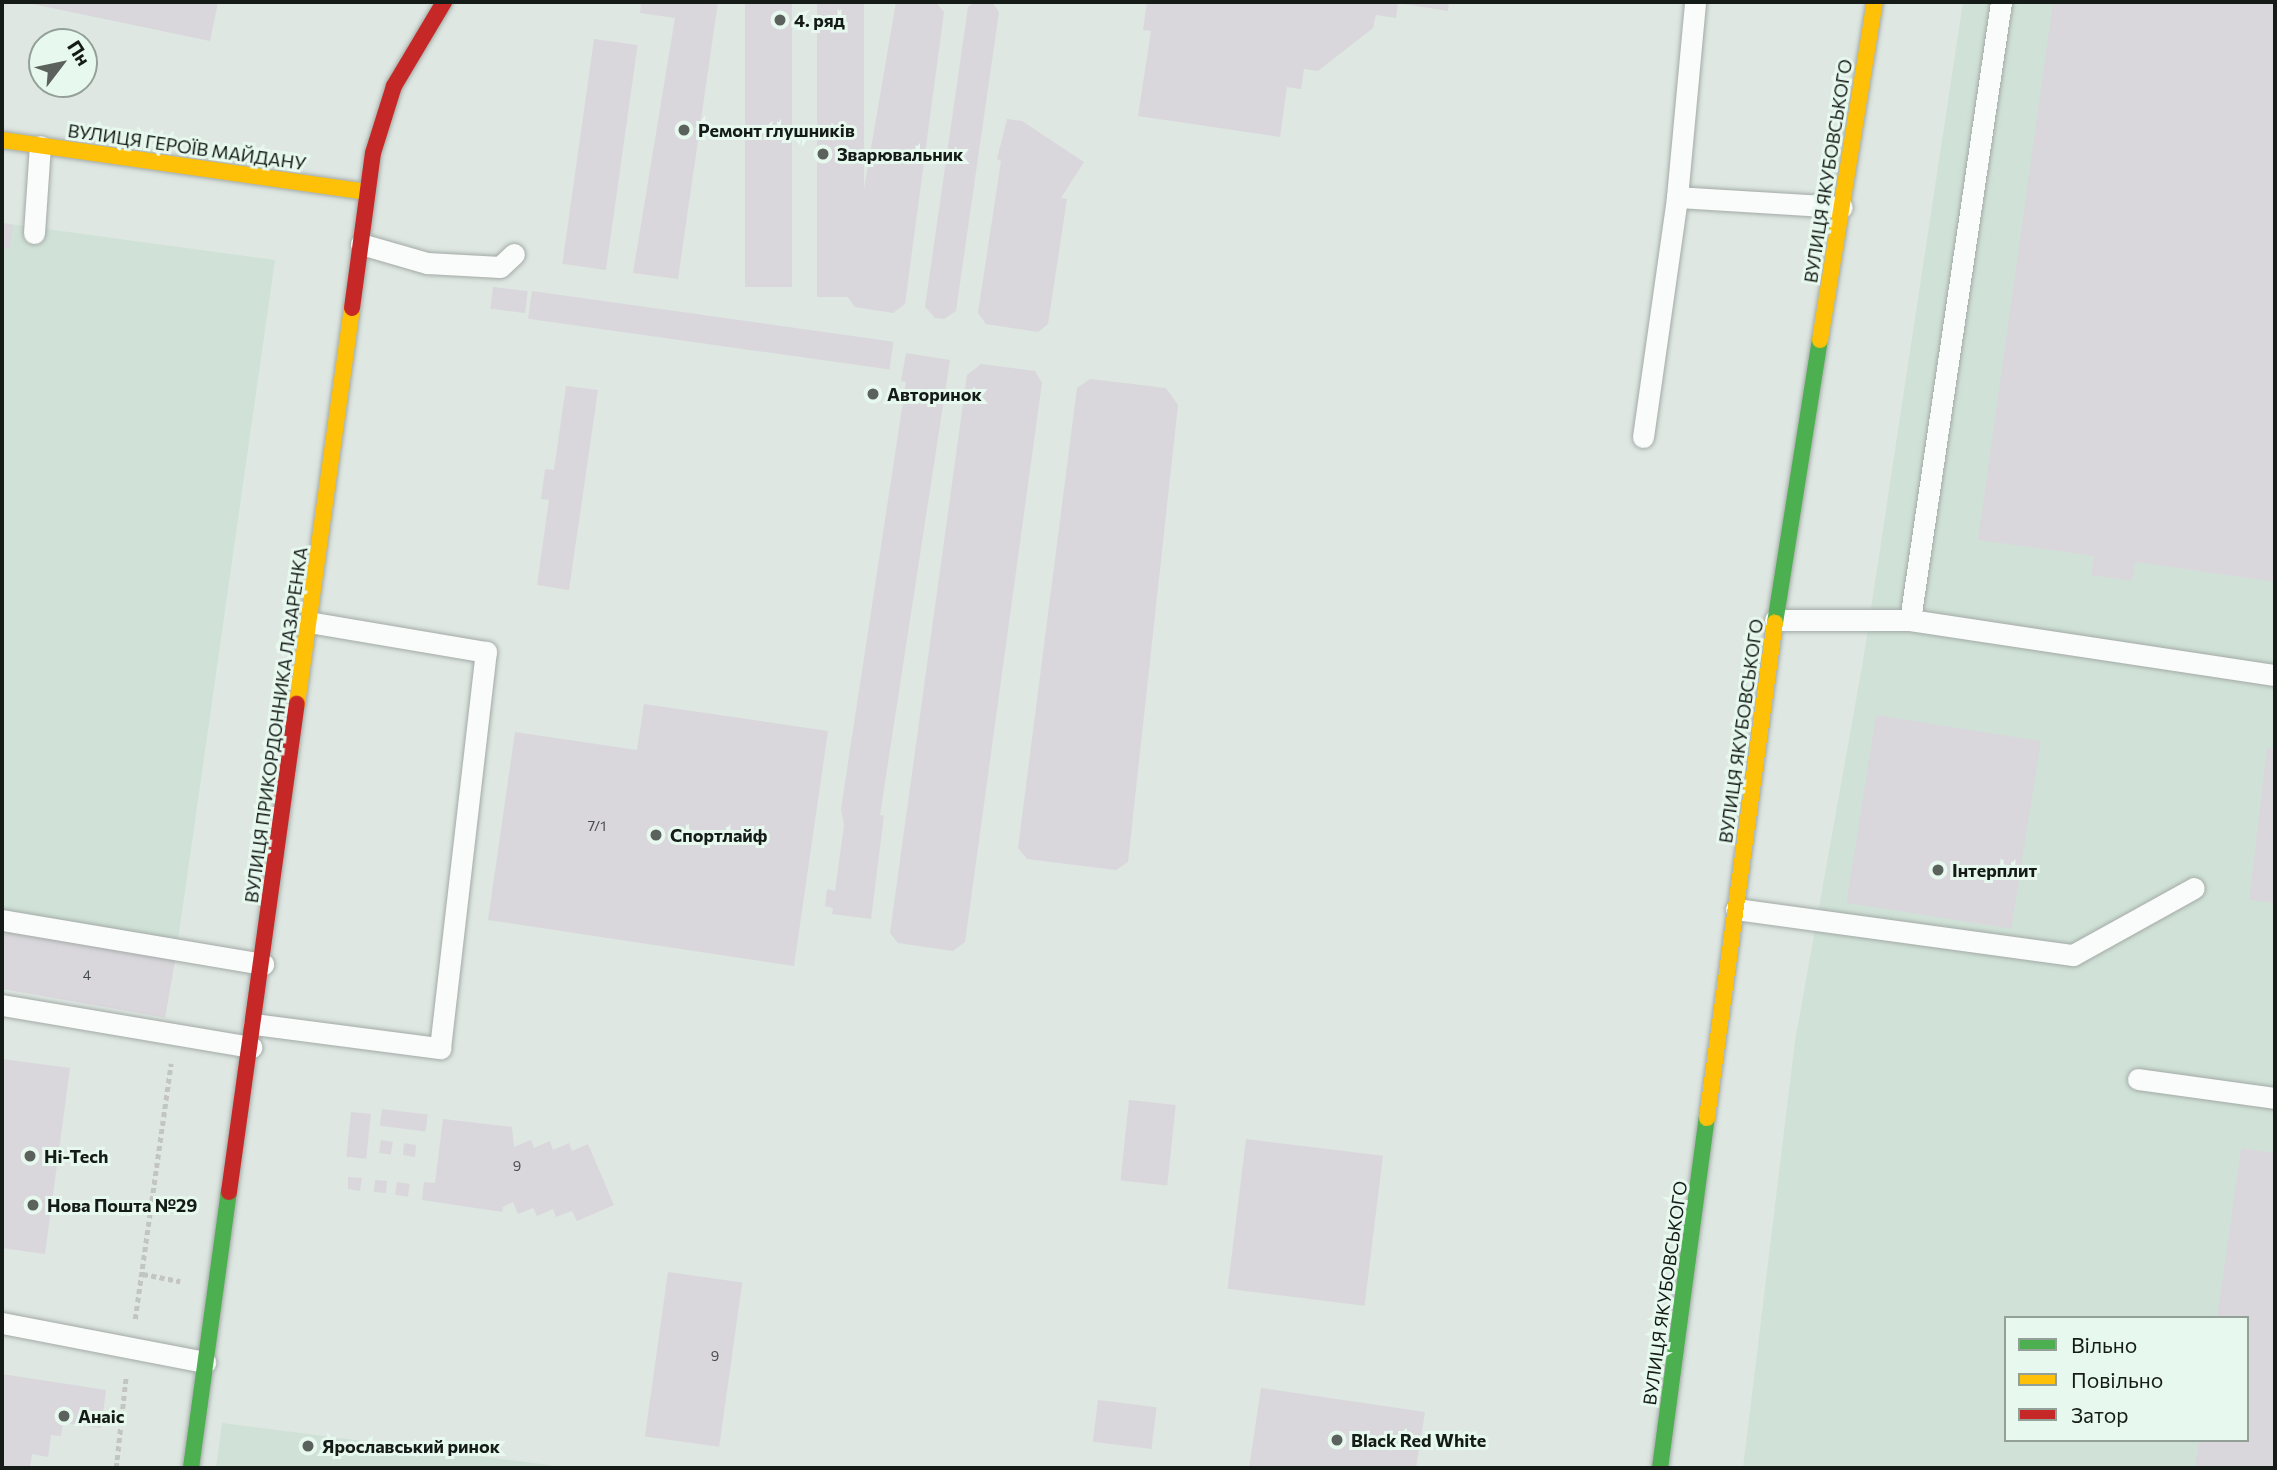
<!DOCTYPE html>
<html>
<head>
<meta charset="utf-8">
<style>
	body { margin:0 }
	#map { position:relative; width:2277px; height:1470px; overflow:hidden; background:#dee7e2; font-family:Commissioner,sans-serif }
	div>[style] { position:absolute }
	.built>* { inset:0; background:#d0e2d7 }
	.building>* { inset:0; background:#d9d7dc; transform-origin:0 0 }
	.path>* { height:4.5px; margin-top:-2.25px; transform-origin:0; background:repeating-linear-gradient(90deg,#c3c5c3 0 5px,transparent 0 8.5px) }
	.roads { filter:drop-shadow(0 0 2px #a3aaa6) drop-shadow(0 0 2px #a3aaa6) }
	.lane>* { height:21px; margin:-10.5px; padding:0 10.5px; transform-origin:10.5px; border-radius:10.5px; background:#fafbfb }
	.fast>* { height:16px; margin:-8px; padding:0 8px; transform-origin:8px; border-radius:8px; background:#4caf50 }
	.slow>* { height:16px; margin:-8px; padding:0 8px; transform-origin:8px; border-radius:8px; background:#ffc107 }
	.jam>* { height:16px; margin:-8px; padding:0 8px; transform-origin:8px; border-radius:8px; background:#c62828 }
	.dots>* { width:19px; height:19px; translate:-50% -50%; box-sizing:border-box; border:4px solid #e7f8ee; border-radius:50% }
	span { translate:-50% -50%; white-space:nowrap; text-align:center; line-height:1.15; -webkit-text-stroke:6px #e7f8ee; paint-order:stroke }
	.number-label { font-size:14px; color:#474b49 }
	.number-label span { -webkit-text-stroke-width:0 }
	.poi-label { font-size:18px; color:#151b17; font-weight:700 }
	.left { translate:0 -50%; text-align:left }
	.street-label { font-size:18px; color:#151b17 }
	.frame { position:absolute; inset:0; border:4px solid #151b17; pointer-events:none }
	.legend { position:absolute; left:2004px; top:1316px; width:245px; height:126px; box-sizing:border-box; background:#e7f8ee; border:2px solid #93a098; margin:0; padding:9px 12px; list-style:none; font-size:21px; color:#151b17 }
	.legend li { display:flex; align-items:center; gap:14px; height:35px }
	.legend b { width:35px; border:2px solid #93a098 }
	.north { position:absolute; left:28px; top:28px; width:70px; height:70px; box-sizing:border-box; background:#e7f8ee; border:2px solid #93a098; border-radius:50%; rotate:58deg; font-size:19px; font-weight:700; line-height:28px; text-align:center; color:#151b17 }
	.north::after { content:''; display:block; margin:auto; width:24px; height:32px; background:#5b625e; clip-path:polygon(50% 0,100% 100%,50% 72%,0 100%) }
</style>
</head>
<body>
<div id="map">
	<div class="built">
		<i style="clip-path:polygon(evenodd,1963px 2px,2275px 2px,2275px 1468px,1743px 1468px,1795px 1041px,1863px 661px,1963px 2px,2006px 1318px,2247px 1318px,2247px 1440px,2006px 1440px,2006px 1318px)"></i>
		<i style="clip-path:polygon(2px 223px,275px 260px,175px 961px,2px 929px)"></i>
		<i style="clip-path:polygon(222px 1423px,572px 1468px,216px 1468px)"></i>
	</div>
	<div class="building">
		<i style="clip-path:polygon(23px 2px,218px 2px,210px 41px)"></i>
		<i style="clip-path:polygon(641px 2px,718px 2px,678px 279px,633px 273px,675px 18px,640px 13px)"></i>
		<i style="left:745px;top:2px;width:47px;height:285px"></i>
		<i style="left:817px;top:2px;width:47px;height:295px"></i>
		<i style="clip-path:polygon(896px 2px,936px 2px,944px 12px,905px 304px,893px 313px,855px 307px,846px 295px)"></i>
		<i style="clip-path:polygon(975px 2px,992px 2px,999px 12px,956px 311px,944px 319px,935px 318px,925px 307px,968px 7px)"></i>
		<i style="clip-path:polygon(1147px 2px,1449px 2px,1448px 11px,1398px 3px,1396px 18px,1376px 15px,1373px 28px,1318px 71px,1304px 69px,1301px 89px,1287px 87px,1280px 137px,1138px 116px,1151px 31px,1143px 30px)"></i>
		<i style="clip-path:polygon(2053px 2px,2275px 2px,2275px 582px,2135px 562px,2132px 581px,2091px 575px,2094px 556px,1978px 540px)"></i>
		<i style="left:594px;top:39px;width:44px;height:227px;rotate:8deg"></i>
		<i style="clip-path:polygon(1007px 119px,1022px 121px,1084px 162px,1061px 198px,1067px 199px,1048px 324px,1038px 332px,986px 324px,978px 313px,1001px 161px,997px 159px)"></i>
		<i style="clip-path:polygon(2px 223px,13px 225px,10px 249px,2px 248px)"></i>
		<i style="left:493px;top:287px;width:35px;height:22px;rotate:7deg"></i>
		<i style="left:532px;top:291px;width:365px;height:28px;rotate:8deg"></i>
		<i style="clip-path:polygon(906px 353px,950px 360px,880px 815px,884px 816px,871px 919px,832px 914px,833px 908px,825px 906px,827px 889px,835px 891px,844px 825px,841px 809px,906px 382px,901px 381px)"></i>
		<i style="clip-path:polygon(981px 364px,1035px 371px,1042px 383px,965px 942px,953px 951px,898px 943px,890px 933px,967px 375px)"></i>
		<i style="clip-path:polygon(1090px 379px,1166px 388px,1178px 405px,1128px 862px,1116px 870px,1027px 859px,1018px 848px,1077px 388px)"></i>
		<i style="clip-path:polygon(566px 386px,598px 390px,569px 590px,537px 585px,549px 500px,541px 499px,545px 469px,554px 470px)"></i>
		<i style="clip-path:polygon(644px 704px,828px 731px,794px 966px,488px 920px,515px 732px,637px 750px)"></i>
		<i style="left:1876px;top:715px;width:167px;height:190px;rotate:9deg"></i>
		<i style="clip-path:polygon(2267px 748px,2275px 749px,2275px 903px,2249px 900px)"></i>
		<i style="left:2px;top:929px;width:176px;height:59px;rotate:10deg"></i>
		<i style="clip-path:polygon(2px 1059px,70px 1068px,45px 1254px,2px 1248px)"></i>
		<i style="left:1129px;top:1100px;width:47px;height:81px;rotate:6deg"></i>
		<i style="left:382px;top:1109px;width:46px;height:17px;rotate:7deg"></i>
		<i style="left:351px;top:1112px;width:20px;height:45px;rotate:6deg"></i>
		<i style="clip-path:polygon(443px 1119px,512px 1127px,514px 1147px,531px 1140px,534px 1148px,550px 1141px,553px 1150px,569px 1143px,572px 1151px,588px 1144px,614px 1205px,577px 1221px,572px 1211px,556px 1217px,553px 1209px,537px 1216px,533px 1208px,518px 1214px,513px 1202px,503px 1207px,502px 1212px,422px 1200px,424px 1182px,435px 1183px)"></i>
		<i style="left:1246px;top:1139px;width:138px;height:151px;rotate:7deg"></i>
		<i style="left:381px;top:1140px;width:12px;height:13px;rotate:9deg"></i>
		<i style="clip-path:polygon(404px 1143px,416px 1145px,415px 1157px,403px 1155px)"></i>
		<i style="clip-path:polygon(2241px 1148px,2275px 1153px,2275px 1468px,2195px 1468px,2199px 1440px,2247px 1440px,2247px 1318px,2217px 1318px)"></i>
		<i style="clip-path:polygon(348px 1177px,362px 1178px,360px 1191px,348px 1189px)"></i>
		<i style="left:375px;top:1180px;width:12px;height:12px;rotate:5deg"></i>
		<i style="left:397px;top:1182px;width:13px;height:13px;rotate:9deg"></i>
		<i style="left:668px;top:1272px;width:75px;height:166px;rotate:8deg"></i>
		<i style="clip-path:polygon(2px 1374px,106px 1390px,101px 1428px,63px 1423px,61px 1436px,51px 1435px,48px 1457px,32px 1454px,30px 1468px,2px 1468px)"></i>
		<i style="clip-path:polygon(1261px 1388px,1425px 1412px,1416px 1468px,1249px 1468px)"></i>
		<i style="left:1098px;top:1400px;width:59px;height:42px;rotate:7deg"></i>
	</div>
	<div class="path">
		<i style="left:143px;top:1274px;width:38px;rotate:11deg"></i>
		<i style="left:135px;top:1319px;width:258px;rotate:-82deg"></i>
		<i style="left:116px;top:1468px;width:93px;rotate:-83.8deg"></i>
	</div>
	<div class="roads">
		<div class="lane">
			<i style="left:1677px;top:197px;width:196px;rotate:-84.7deg"></i>
			<i style="left:34px;top:233px;width:87px;rotate:-86.1deg"></i>
			<i style="left:361px;top:244px;width:69px;rotate:16.1deg"></i>
			<i style="left:427px;top:263px;width:73px;rotate:3.1deg"></i>
			<i style="left:500px;top:267px;width:19px;rotate:-43deg"></i>
			<i style="left:1643px;top:437px;width:242px;rotate:-81.9deg"></i>
			<i style="left:1677px;top:197px;width:165px;rotate:3.5deg"></i>
			<i style="left:1775px;top:620px;width:135px"></i>
			<i style="left:1910px;top:620px;width:369px;rotate:8.6deg"></i>
			<i style="left:1910px;top:620px;width:625px;rotate:-81.62deg"></i>
			<i style="left:1736px;top:909px;width:340px;rotate:7.8deg"></i>
			<i style="left:2073px;top:955px;width:138px;rotate:-29deg"></i>
			<i style="left:2px;top:920px;width:265px;rotate:9.6deg"></i>
			<i style="left:2px;top:1005px;width:253px;rotate:9.6deg"></i>
			<i style="left:254px;top:1024px;width:188px;rotate:7.4deg"></i>
			<i style="left:440px;top:1048px;width:399px;rotate:-83.4deg"></i>
			<i style="left:486px;top:652px;width:180px;rotate:-170.4deg"></i>
			<i style="left:2138px;top:1079px;width:138px;rotate:7.9deg"></i>
			<i style="left:2px;top:1323px;width:207px;rotate:10.9deg"></i>
		</div>
		<div class="fast">
			<i style="left:1775px;top:623px;width:287px;rotate:-81deg"></i>
			<i style="left:191px;top:1468px;width:279px;rotate:-82.2deg"></i>
			<i style="left:1660px;top:1468px;width:353px;rotate:-82.4deg"></i>
		</div>
		<div class="slow">
			<i style="left:2px;top:140px;width:368px;rotate:8.1deg"></i>
			<i style="left:1820px;top:340px;width:342px;rotate:-80.8deg"></i>
			<i style="left:297px;top:704px;width:400px;rotate:-82.1deg"></i>
			<i style="left:1707px;top:1118px;width:500px;rotate:-82.2deg"></i>
		</div>
		<div class="jam">
			<i style="left:352px;top:308px;width:156px;rotate:-82.3deg"></i>
			<i style="left:373px;top:153px;width:70px;rotate:-72.6deg"></i>
			<i style="left:394px;top:86px;width:98px;rotate:-59.2deg"></i>
			<i style="left:229px;top:1192px;width:493px;rotate:-82.1deg"></i>
		</div>
	</div>
	<div class="dots">
		<i style="left:780px;top:20px;background:#5b625e"></i>
		<i style="left:684px;top:130px;background:#5b625e"></i>
		<i style="left:823px;top:154px;background:#5b625e"></i>
		<i style="left:873px;top:394px;background:#5b625e"></i>
		<i style="left:656px;top:835px;background:#5b625e"></i>
		<i style="left:1938px;top:870px;background:#5b625e"></i>
		<i style="left:30px;top:1156px;background:#5b625e"></i>
		<i style="left:33px;top:1205px;background:#5b625e"></i>
		<i style="left:64px;top:1416px;background:#5b625e"></i>
		<i style="left:1337px;top:1440px;background:#5b625e"></i>
		<i style="left:308px;top:1446px;background:#5b625e"></i>
	</div>
	<div class="number-label">
		<span style="left:597px;top:826px">7/1</span>
		<span style="left:87px;top:975px">4</span>
		<span style="left:517px;top:1166px">9</span>
		<span style="left:715px;top:1356px">9</span>
	</div>
	<div class="poi-label">
		<span class="left" style="left:794px;top:20px">4. ряд</span>
		<span class="left" style="left:698px;top:130px">Ремонт глушників</span>
		<span class="left" style="left:837px;top:154px">Зварювальник</span>
		<span class="left" style="left:887px;top:394px">Авторинок</span>
		<span class="left" style="left:670px;top:835px">Спортлайф</span>
		<span class="left" style="left:1952px;top:870px">Інтерплит</span>
		<span class="left" style="left:44px;top:1156px">Hi-Tech</span>
		<span class="left" style="left:47px;top:1205px">Нова Пошта №29</span>
		<span class="left" style="left:78px;top:1416px">Анаіс</span>
		<span class="left" style="left:1351px;top:1440px">Black Red White</span>
		<span class="left" style="left:322px;top:1446px">Ярославський ринок</span>
	</div>
	<div class="street-label">
		<span style="left:187px;top:147px;rotate:8deg">ВУЛИЦЯ ГЕРОЇВ МАЙДАНУ</span>
		<span style="left:1828px;top:171px;rotate:-81deg">ВУЛИЦЯ ЯКУБОВСЬКОГО</span>
		<span style="left:276px;top:725px;rotate:-82deg">ВУЛИЦЯ ПРИКОРДОННИКА ЛАЗАРЕНКА</span>
		<span style="left:1741px;top:731px;rotate:-82deg">ВУЛИЦЯ ЯКУБОВСЬКОГО</span>
		<span style="left:1665px;top:1293px;rotate:-82deg">ВУЛИЦЯ ЯКУБОВСЬКОГО</span>
	</div>
	<div class="frame"></div>
	<ul class="legend">
	<li><b style="height:9px;background:#4caf50"></b>Вільно</li>
	<li><b style="height:9px;background:#ffc107"></b>Повільно</li>
	<li><b style="height:9px;background:#c62828"></b>Затор</li>
	</ul>
	<div class="north">Пн</div>
</div>
</body>
</html>
